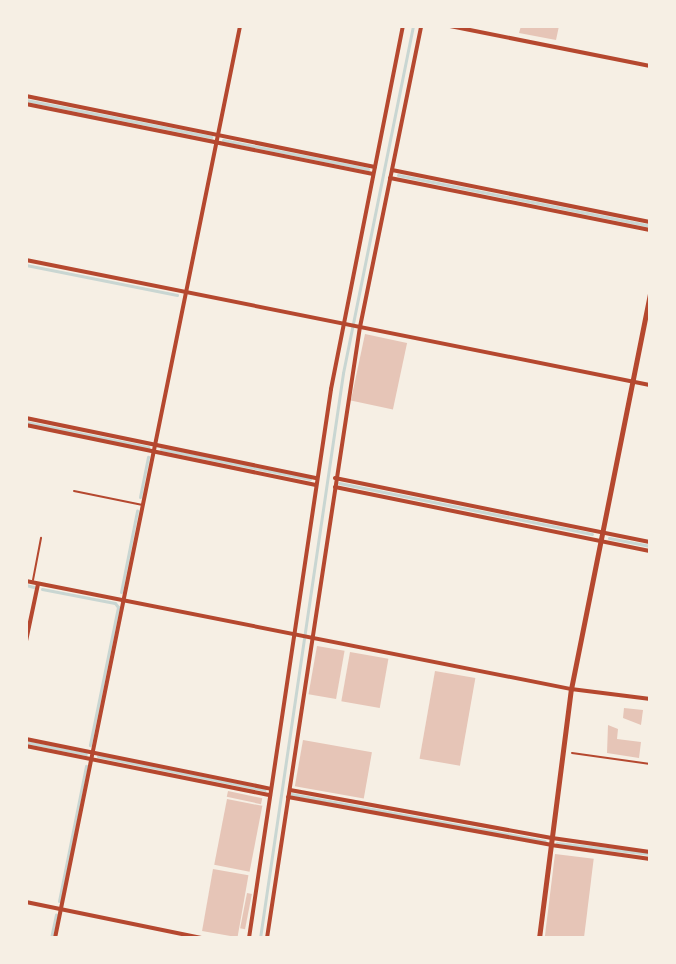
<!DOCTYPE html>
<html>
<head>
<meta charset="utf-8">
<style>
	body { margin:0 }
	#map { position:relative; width:676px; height:964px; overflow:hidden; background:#f6efe4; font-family:Inter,sans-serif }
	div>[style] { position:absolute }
	.stream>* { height:3px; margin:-1.5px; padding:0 1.5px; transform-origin:1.5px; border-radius:1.5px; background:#c9d6d2 }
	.building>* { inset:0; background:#e6c5b7; transform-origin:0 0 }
	.path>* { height:2px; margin:-1px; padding:0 1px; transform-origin:1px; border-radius:1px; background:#b5482f }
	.service>* { height:2px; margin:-1px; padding:0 1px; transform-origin:1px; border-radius:1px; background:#b5482f }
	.minor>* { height:4px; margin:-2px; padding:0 2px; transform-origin:2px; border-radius:2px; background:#b5482f }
	.tertiary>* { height:5px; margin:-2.5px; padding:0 2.5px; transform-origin:2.5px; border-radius:2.5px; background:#b5482f }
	span { translate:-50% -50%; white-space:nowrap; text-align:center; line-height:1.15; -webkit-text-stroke:8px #f6efe4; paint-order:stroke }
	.frame { position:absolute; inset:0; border:28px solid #f6efe4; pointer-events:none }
</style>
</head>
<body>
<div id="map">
	<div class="stream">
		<i style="left:26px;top:100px;width:189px;rotate:11.3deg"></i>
		<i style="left:223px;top:140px;width:148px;rotate:11.3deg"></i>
		<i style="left:398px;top:175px;width:257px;rotate:11.4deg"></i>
		<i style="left:26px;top:265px;width:154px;rotate:11.2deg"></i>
		<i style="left:26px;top:422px;width:125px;rotate:11.6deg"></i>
		<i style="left:161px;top:449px;width:152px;rotate:11.4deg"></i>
		<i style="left:339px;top:483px;width:258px;rotate:11.4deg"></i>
		<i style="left:140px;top:497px;width:41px;rotate:-78.7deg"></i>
		<i style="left:609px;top:538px;width:42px;rotate:11deg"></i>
		<i style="left:26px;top:585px;width:8px;rotate:14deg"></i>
		<i style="left:42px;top:589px;width:74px;rotate:10.9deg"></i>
		<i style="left:115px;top:603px;width:5px;rotate:53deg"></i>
		<i style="left:118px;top:607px;width:141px;rotate:101.5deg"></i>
		<i style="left:121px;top:592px;width:83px;rotate:-78.8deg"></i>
		<i style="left:26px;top:742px;width:61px;rotate:11.3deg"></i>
		<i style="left:98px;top:756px;width:170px;rotate:11.5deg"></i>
		<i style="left:291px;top:794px;width:258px;rotate:10.5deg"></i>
		<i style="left:557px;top:843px;width:94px;rotate:6.7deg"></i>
		<i style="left:59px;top:901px;width:138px;rotate:-78.7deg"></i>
		<i style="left:51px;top:938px;width:24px;rotate:-78deg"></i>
		<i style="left:260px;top:938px;width:571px;rotate:-81.64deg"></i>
		<i style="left:343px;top:373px;width:354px;rotate:-78.6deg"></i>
	</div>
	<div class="building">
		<i style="clip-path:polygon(521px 26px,559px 26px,556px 40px,519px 33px)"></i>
		<i style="left:365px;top:334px;width:43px;height:68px;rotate:12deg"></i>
		<i style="left:317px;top:646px;width:28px;height:49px;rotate:10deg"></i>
		<i style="left:350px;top:652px;width:39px;height:50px;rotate:10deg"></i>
		<i style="left:435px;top:671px;width:41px;height:89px;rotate:10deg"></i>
		<i style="clip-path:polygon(624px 708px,643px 710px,641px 725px,623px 718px)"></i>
		<i style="clip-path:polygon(608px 725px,618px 729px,617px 739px,641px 742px,639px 758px,607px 753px)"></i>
		<i style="left:303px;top:740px;width:70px;height:47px;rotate:10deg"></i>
		<i style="left:228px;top:791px;width:35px;height:6px;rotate:12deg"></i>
		<i style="left:227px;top:799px;width:36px;height:67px;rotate:11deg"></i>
		<i style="left:555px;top:854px;width:39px;height:85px;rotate:7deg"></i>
		<i style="left:213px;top:869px;width:36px;height:63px;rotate:10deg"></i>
		<i style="left:247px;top:893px;width:5px;height:36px;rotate:11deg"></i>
	</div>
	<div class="path">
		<i style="left:572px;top:753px;width:79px;rotate:8deg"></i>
	</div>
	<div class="service">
		<i style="left:74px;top:491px;width:70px;rotate:11.5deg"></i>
		<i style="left:33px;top:580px;width:43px;rotate:-79.2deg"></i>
	</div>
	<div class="minor">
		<i style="left:450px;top:26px;width:204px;rotate:11.3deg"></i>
		<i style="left:26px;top:96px;width:356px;rotate:11.5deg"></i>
		<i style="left:26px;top:104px;width:354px;rotate:11.4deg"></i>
		<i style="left:392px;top:170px;width:263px;rotate:11.4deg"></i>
		<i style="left:390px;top:178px;width:265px;rotate:11.3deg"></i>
		<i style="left:26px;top:260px;width:636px;rotate:11.33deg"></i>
		<i style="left:26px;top:418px;width:297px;rotate:11.7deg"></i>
		<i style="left:26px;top:425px;width:296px;rotate:11.7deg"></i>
		<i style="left:335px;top:478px;width:321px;rotate:11.5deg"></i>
		<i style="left:335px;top:487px;width:321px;rotate:11.5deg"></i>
		<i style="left:26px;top:581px;width:556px;rotate:11.21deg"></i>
		<i style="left:571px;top:689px;width:80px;rotate:7.2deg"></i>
		<i style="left:650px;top:601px;width:1px;rotate:90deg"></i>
		<i style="left:26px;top:641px;width:58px;rotate:-78.1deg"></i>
		<i style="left:26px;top:739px;width:250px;rotate:11.5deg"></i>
		<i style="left:26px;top:746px;width:249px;rotate:11.4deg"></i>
		<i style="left:290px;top:790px;width:266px;rotate:10.4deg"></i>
		<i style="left:552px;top:838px;width:99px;rotate:8.1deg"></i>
		<i style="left:288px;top:797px;width:267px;rotate:10.3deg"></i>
		<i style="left:551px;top:845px;width:100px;rotate:8deg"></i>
		<i style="left:26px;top:902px;width:179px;rotate:11.6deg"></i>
		<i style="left:55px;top:938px;width:931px;rotate:-78.53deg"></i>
		<i style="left:249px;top:938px;width:555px;rotate:-81.5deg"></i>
		<i style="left:331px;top:389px;width:370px;rotate:-78.8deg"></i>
		<i style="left:267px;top:938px;width:618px;rotate:-81.35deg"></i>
		<i style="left:360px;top:327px;width:307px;rotate:-78.5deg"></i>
	</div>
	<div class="tertiary">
		<i style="left:539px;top:938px;width:251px;rotate:-82.7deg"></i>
		<i style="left:571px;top:689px;width:405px;rotate:-78.7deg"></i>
	</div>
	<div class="frame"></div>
</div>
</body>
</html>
